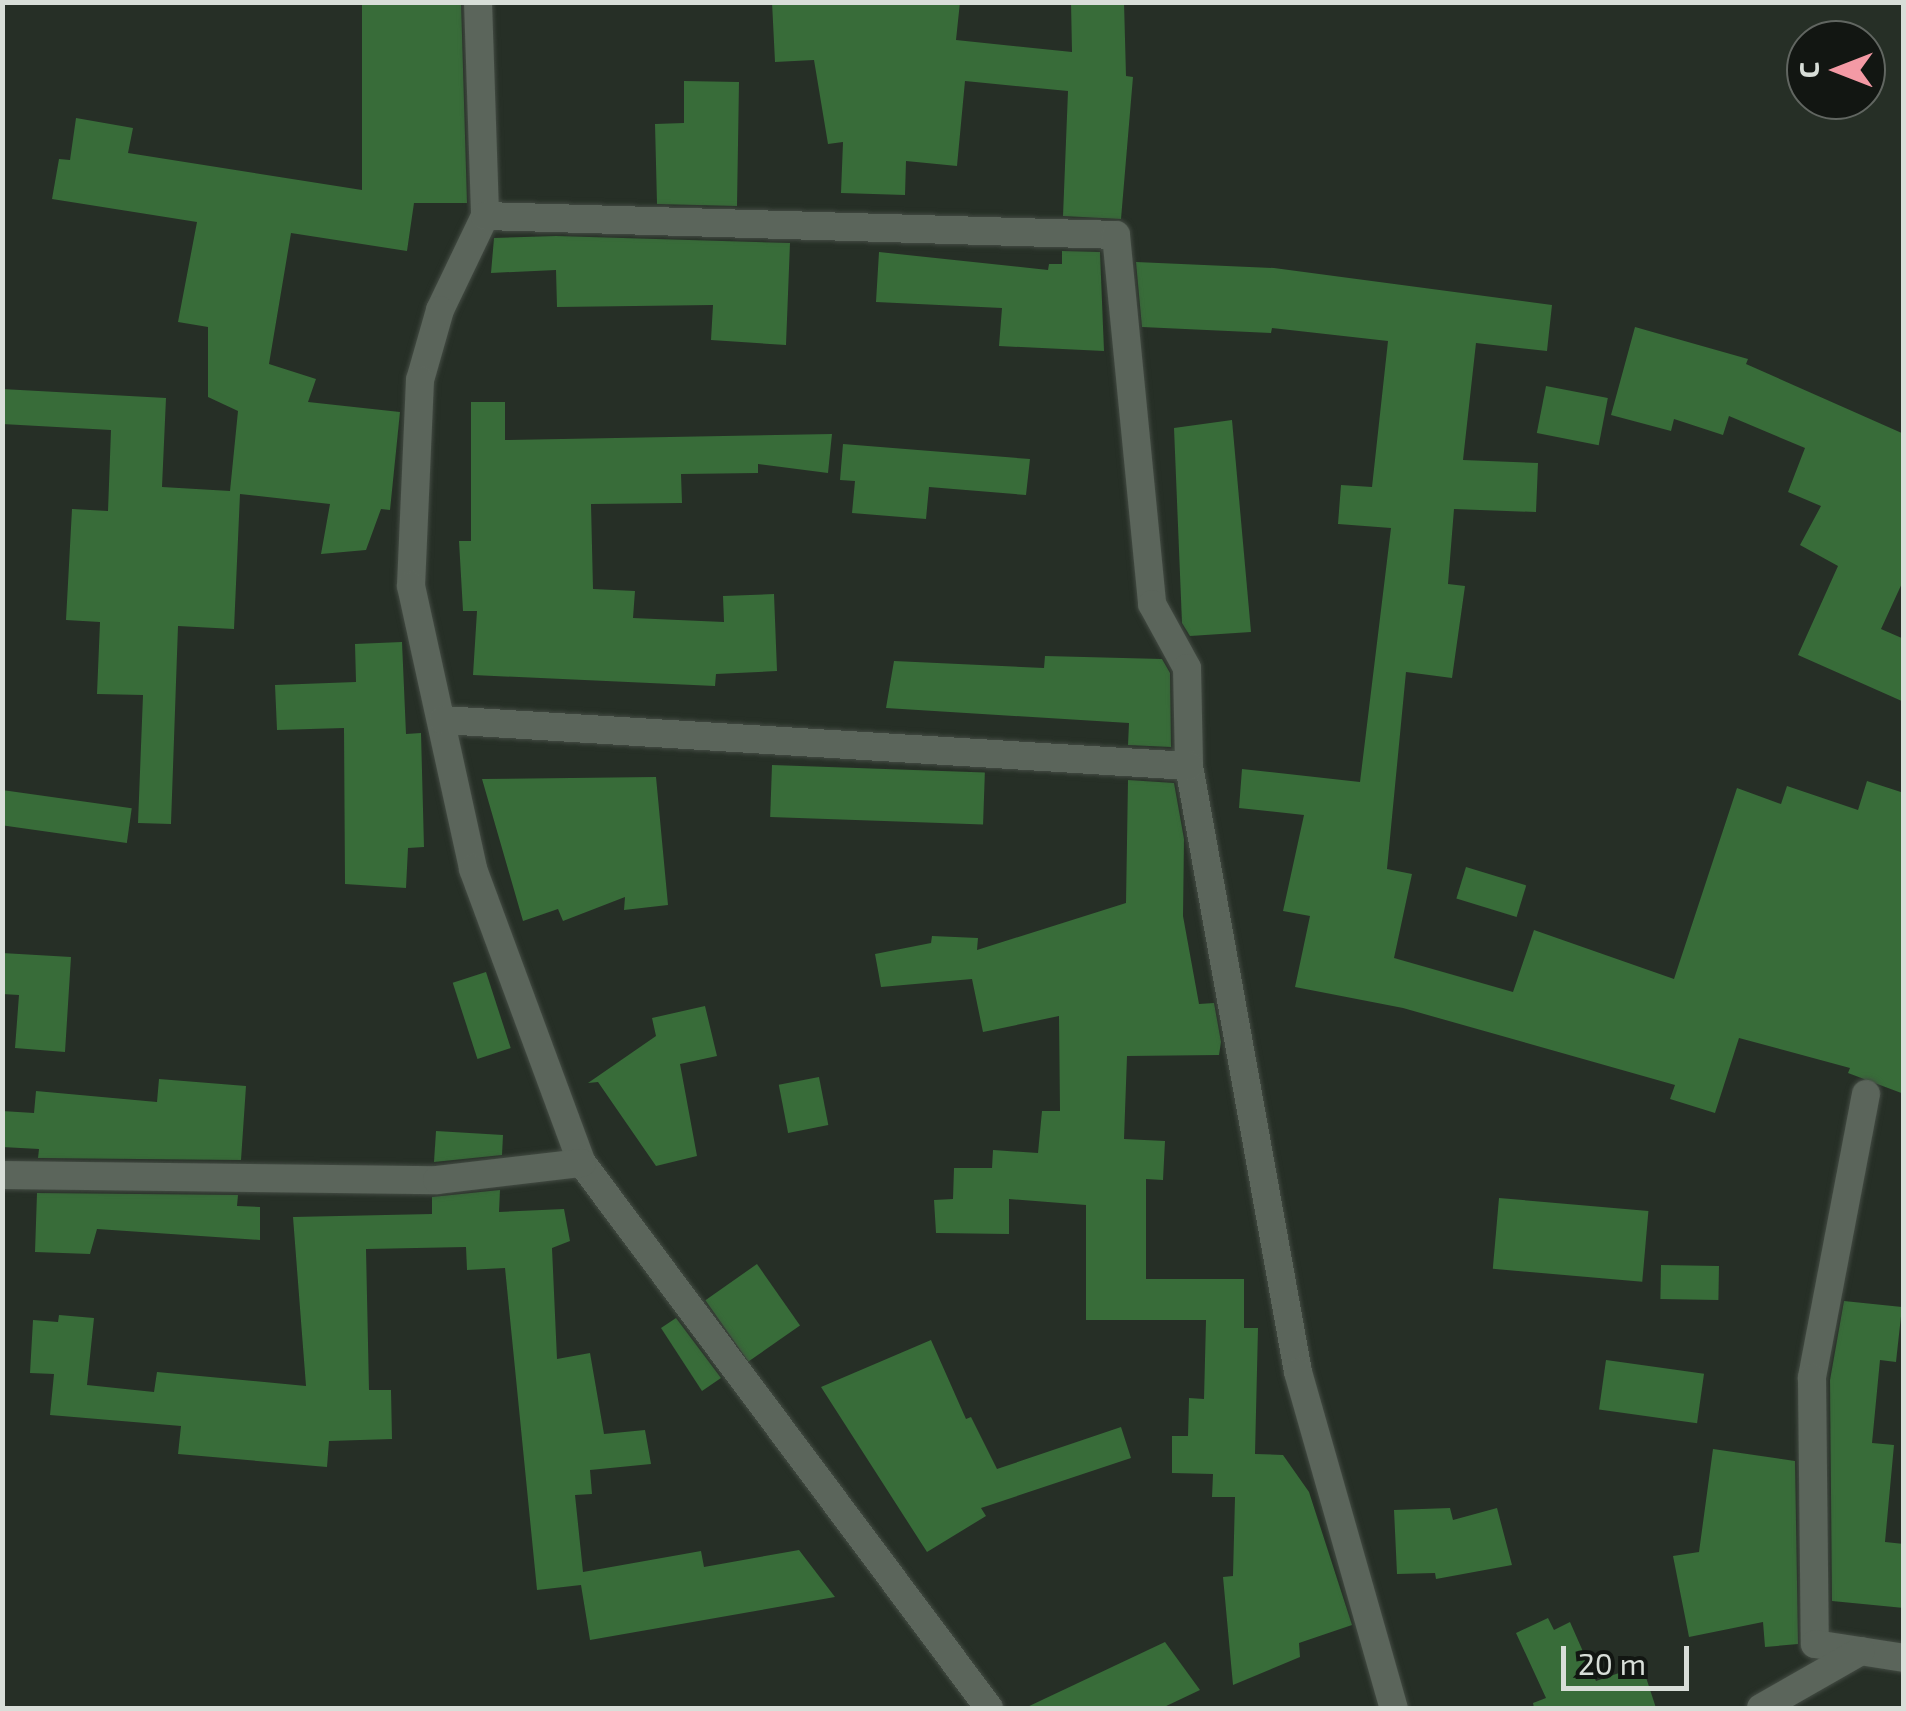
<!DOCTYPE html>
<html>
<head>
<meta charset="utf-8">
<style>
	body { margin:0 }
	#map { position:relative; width:1906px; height:1711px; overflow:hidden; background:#262f26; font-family:"Exo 2",sans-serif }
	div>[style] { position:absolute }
	.building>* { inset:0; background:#386c39; transform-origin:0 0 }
	.roads { filter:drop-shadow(0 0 2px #434b43) drop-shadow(0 0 2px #434b43) }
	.minor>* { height:28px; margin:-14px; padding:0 14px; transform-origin:14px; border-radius:14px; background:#5b655b }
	span { translate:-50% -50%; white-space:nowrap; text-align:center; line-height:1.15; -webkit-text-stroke:9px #121612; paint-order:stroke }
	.frame { position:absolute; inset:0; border:5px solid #d8ded8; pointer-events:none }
	.north { position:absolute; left:1786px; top:20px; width:100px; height:100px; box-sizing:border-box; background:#121612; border:2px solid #616661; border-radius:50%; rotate:270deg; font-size:28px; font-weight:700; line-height:40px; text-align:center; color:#d8ded8 }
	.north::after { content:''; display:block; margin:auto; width:35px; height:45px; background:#f49aa5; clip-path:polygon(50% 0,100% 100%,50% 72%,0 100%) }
	.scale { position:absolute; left:1561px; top:1646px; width:128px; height:45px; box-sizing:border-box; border:5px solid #d8ded8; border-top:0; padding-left:12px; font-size:30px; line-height:35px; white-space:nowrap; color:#d8ded8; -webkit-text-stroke:8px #121612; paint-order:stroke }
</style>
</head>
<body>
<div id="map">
	<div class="building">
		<i style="clip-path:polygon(362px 2px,461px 2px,467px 203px,414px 203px,407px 251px,291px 233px,269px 364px,316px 379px,308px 402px,400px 412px,390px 510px,381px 509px,366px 550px,321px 554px,330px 504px,240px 494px,234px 629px,178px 626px,171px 824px,138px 823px,143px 695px,97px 694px,100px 622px,66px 620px,72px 509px,108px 511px,111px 430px,2px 424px,2px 389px,166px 398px,162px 487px,230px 491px,238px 411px,208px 397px,208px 327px,178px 322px,197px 222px,52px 199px,59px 159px,70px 160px,76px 118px,133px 128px,128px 153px,362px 190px)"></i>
		<i style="clip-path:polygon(772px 2px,960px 2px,956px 40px,1072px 52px,1071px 2px,1124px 2px,1126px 76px,1133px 77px,1121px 219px,1063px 216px,1068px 91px,965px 81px,957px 166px,906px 161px,905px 195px,841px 193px,843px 142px,828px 144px,814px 60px,775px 62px)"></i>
		<i style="clip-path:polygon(684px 81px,739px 82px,737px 206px,657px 204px,655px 124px,684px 123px)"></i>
		<i style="clip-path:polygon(556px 236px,790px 243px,786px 345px,711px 340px,713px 305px,557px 307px,556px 270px,491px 273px,494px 238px)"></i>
		<i style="clip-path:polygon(1062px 251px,1100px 252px,1104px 351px,999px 346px,1002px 308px,876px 302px,879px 252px,1048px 270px,1049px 264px,1062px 264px)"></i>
		<i style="clip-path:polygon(1136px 262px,1274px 268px,1552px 305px,1547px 351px,1476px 343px,1463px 460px,1538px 463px,1536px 512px,1454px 509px,1448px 584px,1465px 586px,1452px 678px,1406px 672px,1387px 869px,1412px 874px,1394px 958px,1513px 992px,1534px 930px,1674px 979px,1737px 788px,1781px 804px,1787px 786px,1858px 810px,1867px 781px,1904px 793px,1904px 1094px,1848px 1073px,1850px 1068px,1739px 1038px,1715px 1113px,1670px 1099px,1675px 1085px,1403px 1008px,1295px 987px,1310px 916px,1283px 911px,1304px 815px,1239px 808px,1242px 769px,1360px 782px,1391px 528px,1338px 524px,1341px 485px,1372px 487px,1388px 341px,1272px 328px,1271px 333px,1142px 327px)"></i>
		<i style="clip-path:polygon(1635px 327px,1748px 359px,1746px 364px,1904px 434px,1904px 579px,1881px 629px,1904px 639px,1904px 702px,1798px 655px,1838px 566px,1800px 545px,1821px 506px,1788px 492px,1805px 448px,1729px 416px,1723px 435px,1674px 419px,1671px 431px,1611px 415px)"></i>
		<i style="left:1546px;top:386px;width:63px;height:48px;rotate:11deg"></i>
		<i style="clip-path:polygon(471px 402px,505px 402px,505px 440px,832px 434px,828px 473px,758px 464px,758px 473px,681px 474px,682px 503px,591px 504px,593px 589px,635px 591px,633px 618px,724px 622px,723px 596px,774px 594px,777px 671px,716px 674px,715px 686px,473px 675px,477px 611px,463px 611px,459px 541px,471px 541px)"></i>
		<i style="clip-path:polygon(1232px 420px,1251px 632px,1190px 636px,1182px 623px,1174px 428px)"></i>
		<i style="clip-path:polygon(843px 444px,1030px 459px,1026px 495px,929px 487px,926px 519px,852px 513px,855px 481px,840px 480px)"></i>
		<i style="clip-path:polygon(402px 642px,406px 734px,421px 733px,424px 847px,408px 848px,406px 888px,345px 884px,344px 728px,277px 730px,275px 685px,356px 682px,355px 644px)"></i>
		<i style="clip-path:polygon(1045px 656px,1162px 659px,1170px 673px,1171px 747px,1128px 745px,1129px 723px,886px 708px,894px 661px,1044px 668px)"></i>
		<i style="left:772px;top:765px;width:213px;height:52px;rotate:2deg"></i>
		<i style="clip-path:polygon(656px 777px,668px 905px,624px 910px,625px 897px,563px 921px,558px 909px,523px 921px,482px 779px)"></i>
		<i style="clip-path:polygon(1128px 780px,1174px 783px,1184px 839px,1183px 916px,1199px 1004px,1214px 1003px,1221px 1042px,1219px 1055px,1127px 1056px,1124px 1139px,1165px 1141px,1163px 1180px,1146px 1179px,1146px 1279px,1244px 1279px,1244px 1328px,1258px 1328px,1255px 1454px,1283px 1455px,1309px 1492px,1352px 1625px,1299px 1643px,1300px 1657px,1233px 1685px,1223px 1577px,1233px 1576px,1235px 1497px,1212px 1497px,1213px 1474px,1172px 1473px,1172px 1436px,1188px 1436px,1189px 1398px,1204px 1399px,1206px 1320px,1086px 1320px,1086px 1205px,1009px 1199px,1009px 1234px,936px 1233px,934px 1200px,953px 1199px,954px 1168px,992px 1168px,993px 1150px,1038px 1153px,1042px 1111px,1060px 1111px,1059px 1016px,983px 1032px,972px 979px,881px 987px,875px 954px,931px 943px,932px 936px,978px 938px,977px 950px,1126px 903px)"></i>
		<i style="left:2px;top:790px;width:131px;height:35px;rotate:8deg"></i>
		<i style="left:1466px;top:867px;width:63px;height:33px;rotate:17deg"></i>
		<i style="clip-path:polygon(2px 953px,71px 957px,65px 1052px,15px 1048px,19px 995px,2px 994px)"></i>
		<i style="left:486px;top:972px;width:80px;height:35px;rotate:72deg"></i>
		<i style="clip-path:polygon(705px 1006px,717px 1056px,680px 1064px,697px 1156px,656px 1166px,598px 1082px,588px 1083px,656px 1036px,652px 1018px)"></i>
		<i style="left:819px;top:1077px;width:49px;height:41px;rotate:79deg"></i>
		<i style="clip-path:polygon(159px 1079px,246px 1086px,241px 1160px,38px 1158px,39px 1149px,2px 1147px,2px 1111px,34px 1113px,36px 1091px,157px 1102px)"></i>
		<i style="clip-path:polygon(436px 1131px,503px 1135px,502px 1155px,434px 1162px)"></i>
		<i style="clip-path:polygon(500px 1190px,499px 1212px,564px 1209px,570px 1241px,552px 1248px,557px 1359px,590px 1353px,604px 1434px,645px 1430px,651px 1464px,590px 1470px,592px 1494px,575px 1495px,583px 1572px,701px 1551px,704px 1567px,799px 1550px,835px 1597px,590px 1640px,581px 1585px,537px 1590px,505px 1268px,467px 1270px,466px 1247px,366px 1249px,369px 1390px,391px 1390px,392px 1439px,329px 1441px,327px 1467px,178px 1454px,181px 1426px,50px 1415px,54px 1374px,30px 1373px,33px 1320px,58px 1322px,59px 1315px,94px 1318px,87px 1385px,154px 1392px,157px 1372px,306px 1386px,293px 1217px,432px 1214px,432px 1197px)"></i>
		<i style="clip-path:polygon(37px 1193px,238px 1195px,237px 1206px,260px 1207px,260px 1240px,97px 1229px,90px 1254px,35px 1252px)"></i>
		<i style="left:1499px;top:1198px;width:150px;height:71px;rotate:5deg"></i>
		<i style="left:757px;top:1264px;width:75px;height:63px;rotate:55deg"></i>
		<i style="left:1661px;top:1265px;width:58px;height:34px;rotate:1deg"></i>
		<i style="clip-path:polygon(1844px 1301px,1902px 1307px,1896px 1362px,1880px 1360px,1872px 1443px,1894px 1445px,1885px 1542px,1904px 1544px,1904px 1608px,1832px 1601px,1830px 1380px)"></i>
		<i style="clip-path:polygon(676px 1318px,721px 1378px,702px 1391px,661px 1328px)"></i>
		<i style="clip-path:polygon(931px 1340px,966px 1419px,971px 1417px,997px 1469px,1121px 1427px,1131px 1458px,981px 1508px,986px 1516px,927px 1552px,821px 1387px)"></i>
		<i style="left:1606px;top:1360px;width:99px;height:50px;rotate:8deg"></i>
		<i style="clip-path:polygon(1713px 1449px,1795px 1461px,1798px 1644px,1765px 1647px,1763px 1622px,1689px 1637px,1673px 1556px,1699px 1552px)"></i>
		<i style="clip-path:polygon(1450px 1508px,1453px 1520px,1497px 1508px,1512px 1565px,1436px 1579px,1435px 1573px,1397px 1574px,1394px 1510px)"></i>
		<i style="clip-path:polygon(1548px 1618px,1554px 1630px,1570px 1622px,1596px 1681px,1642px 1665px,1656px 1708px,1534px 1708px,1533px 1703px,1546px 1698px,1516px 1633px)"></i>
		<i style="clip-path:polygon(1165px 1642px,1200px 1690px,1162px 1708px,1025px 1708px)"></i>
	</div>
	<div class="roads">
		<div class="minor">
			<i style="left:478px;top:2px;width:214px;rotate:88.1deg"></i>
			<i style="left:485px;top:216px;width:104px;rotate:115.6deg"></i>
			<i style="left:440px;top:310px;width:73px;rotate:105.9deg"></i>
			<i style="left:420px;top:380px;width:206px;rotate:92.5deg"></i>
			<i style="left:411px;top:586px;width:290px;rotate:77.6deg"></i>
			<i style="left:473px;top:869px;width:314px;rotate:69.7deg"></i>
			<i style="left:582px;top:1163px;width:680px;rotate:53.25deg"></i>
			<i style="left:485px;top:216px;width:631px;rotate:1.72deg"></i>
			<i style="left:1116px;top:235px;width:371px;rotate:84.4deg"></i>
			<i style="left:1152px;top:604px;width:73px;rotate:61.3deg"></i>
			<i style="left:1187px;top:668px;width:98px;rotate:88.8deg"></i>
			<i style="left:1189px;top:766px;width:616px;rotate:79.8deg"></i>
			<i style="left:1298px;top:1372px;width:349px;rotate:74.1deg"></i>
			<i style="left:443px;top:720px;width:747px;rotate:3.53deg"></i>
			<i style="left:1866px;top:1094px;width:289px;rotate:100.8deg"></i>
			<i style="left:1812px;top:1378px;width:266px;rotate:89.4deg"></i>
			<i style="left:1815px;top:1644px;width:90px;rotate:8.9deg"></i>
			<i style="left:2px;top:1175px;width:435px;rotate:0.7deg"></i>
			<i style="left:437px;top:1180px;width:146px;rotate:-6.7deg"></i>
			<i style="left:1761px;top:1708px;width:115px;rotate:-29.7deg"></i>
		</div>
	</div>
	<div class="frame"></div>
	<div class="north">С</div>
	<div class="scale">20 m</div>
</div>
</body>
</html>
